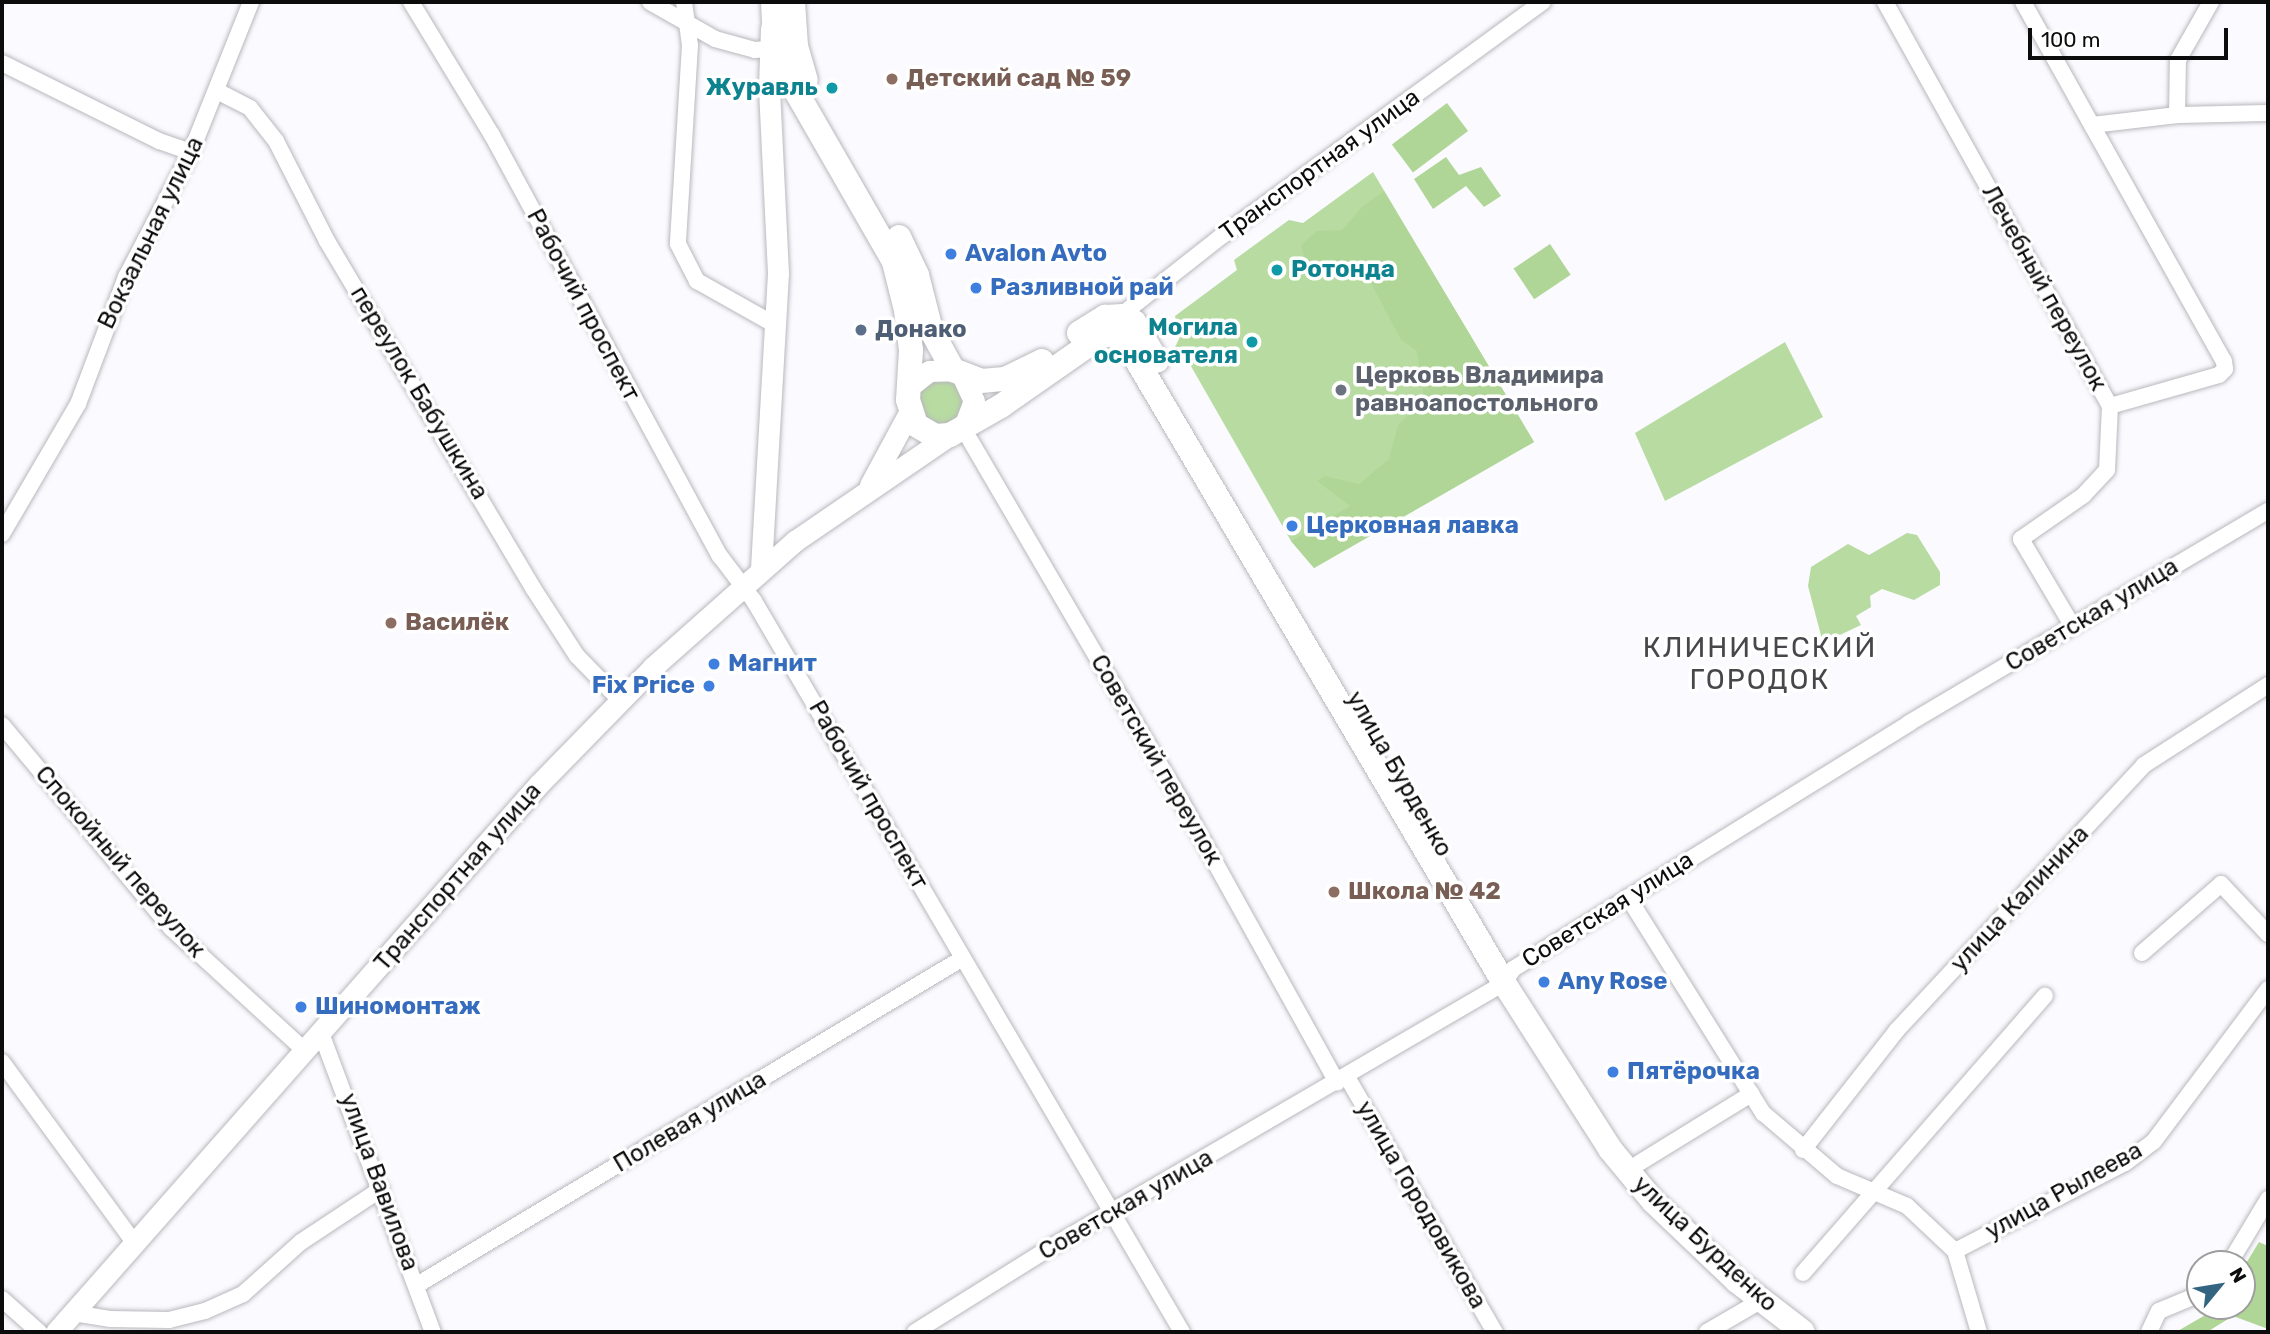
<!DOCTYPE html>
<html>
<head>
<meta charset="utf-8">
<style>
	body { margin:0 }
	#map { position:relative; width:2270px; height:1334px; overflow:hidden; background:#fafaff; font-family:Rubik,sans-serif }
	div>[style] { position:absolute }
	.green>* { inset:0; background:#b8dba2 }
	.round { border-radius:50% }
	.forest>* { inset:0; background:#b0d697; transform-origin:0 0 }
	.roads { filter:drop-shadow(0 0 2px #b8b8bd) drop-shadow(0 0 2px #b8b8bd) }
	.minor>* { height:16px; margin:-8px; padding:0 8px; transform-origin:8px; border-radius:8px; background:#fff }
	.secondary>* { height:21px; margin:-10.5px; padding:0 10.5px; transform-origin:10.5px; border-radius:10.5px; background:#fff }
	.primary>* { height:24px; margin:-12px; padding:0 12px; transform-origin:12px; border-radius:12px; background:#fff }
	.dots>* { width:19px; height:19px; translate:-50% -50%; box-sizing:border-box; border:4px solid #fff; border-radius:50% }
	span { translate:-50% -50%; white-space:nowrap; text-align:center; line-height:1.15; -webkit-text-stroke:7px #fff; paint-order:stroke }
	.education-label { font-size:24px; color:#785e54; font-weight:700 }
	.left { translate:0 -50%; text-align:left }
	.culture-label { font-size:24px; color:#0d838f; font-weight:700 }
	.right { translate:-100% -50%; text-align:right }
	.street-label { font-size:24px; color:#0c0c0d }
	.shop-label { font-size:24px; color:#366cbe; font-weight:700 }
	.service-label { font-size:24px; color:#4e5e75; font-weight:700 }
	.worship-label { font-size:24px; color:#5b616d; font-weight:700 }
	.quarter-label { font-size:28px; color:#47474b; letter-spacing:2px }
	.frame { position:absolute; inset:0; border:4px solid #0c0c0d; pointer-events:none }
	.north { position:absolute; left:2186px; top:1250px; width:70px; height:70px; box-sizing:border-box; background:#fff; border:2px solid #9e9e9e; border-radius:50%; rotate:60deg; font-size:19px; font-weight:700; line-height:28px; text-align:center; color:#0c0c0d }
	.north::after { content:''; display:block; margin:auto; width:24px; height:32px; background:#336482; clip-path:polygon(50% 0,100% 100%,50% 72%,0 100%) }
	.scale { position:absolute; left:2028px; top:28px; width:200px; height:32px; box-sizing:border-box; border:4px solid #0c0c0d; border-top:0; padding-left:9px; font-size:21px; line-height:24px; white-space:nowrap; color:#0c0c0d; -webkit-text-stroke:5px #fff; paint-order:stroke }
</style>
</head>
<body>
<div id="map">
	<div class="green">
		<i style="clip-path:polygon(1373px 172px,1534px 442px,1314px 568px,1291px 541px,1180px 347px,1175px 347px,1179px 339px,1175px 316px,1237px 270px,1234px 260px,1289px 220px,1303px 223px)"></i>
		<i style="clip-path:polygon(1785px 342px,1823px 417px,1665px 501px,1635px 433px)"></i>
		<i class="round" style="left:918px;top:379px;width:46px;height:46px"></i>
		<i style="clip-path:polygon(1907px 533px,1917px 535px,1940px 572px,1940px 585px,1914px 600px,1882px 589px,1870px 596px,1871px 607px,1856px 616px,1861px 625px,1823px 643px,1808px 586px,1811px 567px,1848px 544px,1869px 555px)"></i>
	</div>
	<div class="forest">
		<i style="left:1447px;top:103px;width:35px;height:69px;rotate:53deg"></i>
		<i style="clip-path:polygon(1446px 157px,1459px 175px,1481px 167px,1501px 196px,1484px 207px,1466px 186px,1433px 209px,1414px 179px)"></i>
		<i style="clip-path:polygon(1384px 191px,1534px 442px,1314px 568px,1291px 541px,1350px 506px,1317px 481px,1325px 476px,1359px 484px,1389px 459px,1398px 425px,1424px 400px,1417px 351px,1401px 340px,1363px 268px,1327px 275px,1308px 272px,1301px 245px,1317px 231px,1342px 230px,1363px 206px)"></i>
		<i style="left:1550px;top:244px;width:37px;height:44px;rotate:56deg"></i>
		<i style="clip-path:polygon(2259px 1242px,2268px 1246px,2268px 1329px,2233px 1316px,2207px 1332px,2176px 1332px,2221px 1306px,2242px 1306px,2242px 1270px)"></i>
	</div>
	<div class="roads">
		<div class="minor">
			<i style="left:411px;top:2px;width:156px;rotate:58.7deg"></i>
			<i style="left:492px;top:135px;width:479px;rotate:61.6deg"></i>
			<i style="left:720px;top:556px;width:56px;rotate:52.9deg"></i>
			<i style="left:754px;top:601px;width:847px;rotate:59.65deg"></i>
			<i style="left:650px;top:2px;width:75px;rotate:29.6deg"></i>
			<i style="left:715px;top:39px;width:41px;rotate:15.4deg"></i>
			<i style="left:755px;top:50px;width:25px;rotate:-5deg"></i>
			<i style="left:684px;top:2px;width:43px;rotate:82.1deg"></i>
			<i style="left:690px;top:45px;width:199px;rotate:93.5deg"></i>
			<i style="left:678px;top:244px;width:42px;rotate:62.8deg"></i>
			<i style="left:697px;top:281px;width:92px;rotate:29.4deg"></i>
			<i style="left:1885px;top:2px;width:462px;rotate:60.9deg"></i>
			<i style="left:2110px;top:406px;width:64px;rotate:92.7deg"></i>
			<i style="left:2107px;top:470px;width:34px;rotate:133deg"></i>
			<i style="left:2084px;top:495px;width:77px;rotate:145.1deg"></i>
			<i style="left:2021px;top:539px;width:102px;rotate:59.4deg"></i>
			<i style="left:2023px;top:2px;width:411px;rotate:60.8deg"></i>
			<i style="left:2224px;top:361px;width:8px;rotate:83deg"></i>
			<i style="left:2225px;top:369px;width:8px;rotate:135deg"></i>
			<i style="left:2219px;top:375px;width:113px;rotate:164.1deg"></i>
			<i style="left:2px;top:63px;width:175px;rotate:26.4deg"></i>
			<i style="left:159px;top:141px;width:34px;rotate:19deg"></i>
			<i style="left:217px;top:91px;width:37px;rotate:27deg"></i>
			<i style="left:250px;top:108px;width:42px;rotate:51.8deg"></i>
			<i style="left:276px;top:141px;width:112px;rotate:63deg"></i>
			<i style="left:327px;top:241px;width:404px;rotate:59.3deg"></i>
			<i style="left:533px;top:588px;width:81px;rotate:57.1deg"></i>
			<i style="left:577px;top:656px;width:62px;rotate:45.7deg"></i>
			<i style="left:2177px;top:115px;width:55px;rotate:-89deg"></i>
			<i style="left:2178px;top:60px;width:67px;rotate:-60.4deg"></i>
			<i style="left:2092px;top:125px;width:86px;rotate:-6.7deg"></i>
			<i style="left:2177px;top:115px;width:91px;rotate:-1.3deg"></i>
			<i style="left:1115px;top:320px;width:137px;rotate:-38.2deg"></i>
			<i style="left:1223px;top:235px;width:396px;rotate:-36.1deg"></i>
			<i style="left:970px;top:440px;width:418px;rotate:59.7deg"></i>
			<i style="left:1181px;top:801px;width:322px;rotate:61deg"></i>
			<i style="left:2px;top:534px;width:151px;rotate:-59.7deg"></i>
			<i style="left:78px;top:404px;width:136px;rotate:-69.3deg"></i>
			<i style="left:126px;top:277px;width:141px;rotate:-62.5deg"></i>
			<i style="left:191px;top:152px;width:162px;rotate:-68.2deg"></i>
			<i style="left:2px;top:725px;width:264px;rotate:50.2deg"></i>
			<i style="left:171px;top:928px;width:182px;rotate:42.5deg"></i>
			<i style="left:1628px;top:897px;width:255px;rotate:58deg"></i>
			<i style="left:1763px;top:1113px;width:97px;rotate:40.4deg"></i>
			<i style="left:1837px;top:1176px;width:76px;rotate:23.2deg"></i>
			<i style="left:1907px;top:1206px;width:66px;rotate:43.2deg"></i>
			<i style="left:2142px;top:953px;width:105px;rotate:-41.1deg"></i>
			<i style="left:2221px;top:884px;width:69px;rotate:46.8deg"></i>
			<i style="left:321px;top:1033px;width:319px;rotate:69.5deg"></i>
			<i style="left:2px;top:1062px;width:222px;rotate:53.8deg"></i>
			<i style="left:1347px;top:1077px;width:295px;rotate:59.9deg"></i>
			<i style="left:1803px;top:1150px;width:152px;rotate:-51.9deg"></i>
			<i style="left:1897px;top:1030px;width:362px;rotate:-47deg"></i>
			<i style="left:2144px;top:765px;width:148px;rotate:-32.8deg"></i>
			<i style="left:1639px;top:1163px;width:132px;rotate:-31.6deg"></i>
			<i style="left:1955px;top:1251px;width:191px;rotate:-27.4deg"></i>
			<i style="left:2125px;top:1163px;width:36px;rotate:-37deg"></i>
			<i style="left:2154px;top:1141px;width:190px;rotate:-53.1deg"></i>
			<i style="left:1955px;top:1251px;width:84px;rotate:73.5deg"></i>
			<i style="left:2229px;top:1264px;width:76px;rotate:-59deg"></i>
			<i style="left:1803px;top:1273px;width:368px;rotate:-48.9deg"></i>
			<i style="left:417px;top:1285px;width:636px;rotate:-30.92deg"></i>
			<i style="left:2px;top:1299px;width:50px;rotate:41.7deg"></i>
			<i style="left:73px;top:1313px;width:37px;rotate:9deg"></i>
			<i style="left:110px;top:1319px;width:59px;rotate:1deg"></i>
			<i style="left:169px;top:1320px;width:37px;rotate:-14deg"></i>
			<i style="left:205px;top:1311px;width:42px;rotate:-24.1deg"></i>
			<i style="left:243px;top:1294px;width:78px;rotate:-41.9deg"></i>
			<i style="left:301px;top:1242px;width:96px;rotate:-33.5deg"></i>
			<i style="left:915px;top:1332px;width:155px;rotate:-32deg"></i>
			<i style="left:1046px;top:1250px;width:530px;rotate:-30.24deg"></i>
			<i style="left:1504px;top:983px;width:17px;rotate:-57deg"></i>
			<i style="left:1513px;top:969px;width:466px;rotate:-31.8deg"></i>
			<i style="left:1909px;top:723px;width:417px;rotate:-30.6deg"></i>
			<i style="left:1707px;top:1332px;width:64px;rotate:-30.2deg"></i>
			<i style="left:2149px;top:1332px;width:23px;rotate:-65deg"></i>
			<i style="left:2159px;top:1311px;width:44px;rotate:-22.5deg"></i>
		</div>
		<div class="secondary">
			<i style="left:910px;top:386px;width:24px;rotate:-38deg"></i>
			<i style="left:929px;top:371px;width:24px;rotate:-2deg"></i>
			<i style="left:963px;top:429px;width:30px;rotate:-69deg"></i>
			<i style="left:974px;top:401px;width:26px;rotate:-115deg"></i>
			<i style="left:870px;top:485px;width:82px;rotate:-61.6deg"></i>
			<i style="left:761px;top:568px;width:295px;rotate:-86.7deg"></i>
			<i style="left:778px;top:273px;width:187px;rotate:-92.8deg"></i>
			<i style="left:769px;top:86px;width:58px;rotate:-88deg"></i>
			<i style="left:56px;top:1332px;width:730px;rotate:-48.61deg"></i>
			<i style="left:539px;top:784px;width:163px;rotate:-45.7deg"></i>
			<i style="left:653px;top:667px;width:190px;rotate:-41.6deg"></i>
			<i style="left:795px;top:541px;width:188px;rotate:-34.4deg"></i>
		</div>
		<div class="primary">
			<i style="left:773px;top:2px;width:36px;rotate:87deg"></i>
			<i style="left:775px;top:38px;width:59px;rotate:68.2deg"></i>
			<i style="left:797px;top:93px;width:195px;rotate:60.1deg"></i>
			<i style="left:894px;top:262px;width:49px;rotate:76deg"></i>
			<i style="left:906px;top:310px;width:40px;rotate:82.9deg"></i>
			<i style="left:911px;top:350px;width:50px;rotate:93.4deg"></i>
			<i style="left:908px;top:400px;width:26px;rotate:72deg"></i>
			<i style="left:916px;top:425px;width:22px;rotate:30deg"></i>
			<i style="left:935px;top:436px;width:15px;rotate:-4deg"></i>
			<i style="left:950px;top:435px;width:59px;rotate:-29.6deg"></i>
			<i style="left:1001px;top:406px;width:121px;rotate:-34.9deg"></i>
			<i style="left:1100px;top:337px;width:10px;rotate:-17deg"></i>
			<i style="left:1110px;top:334px;width:18px;rotate:27deg"></i>
			<i style="left:1126px;top:342px;width:744px;rotate:59.47deg"></i>
			<i style="left:1504px;top:983px;width:197px;rotate:57.4deg"></i>
			<i style="left:1610px;top:1149px;width:67px;rotate:50.4deg"></i>
			<i style="left:1653px;top:1201px;width:116px;rotate:43.6deg"></i>
			<i style="left:1737px;top:1281px;width:83px;rotate:37.7deg"></i>
			<i style="left:793px;top:2px;width:44px;rotate:86.1deg"></i>
			<i style="left:796px;top:46px;width:35px;rotate:74deg"></i>
			<i style="left:899px;top:237px;width:42px;rotate:64.7deg"></i>
			<i style="left:917px;top:275px;width:57px;rotate:75.7deg"></i>
			<i style="left:931px;top:330px;width:46px;rotate:61.2deg"></i>
			<i style="left:953px;top:370px;width:30px;rotate:21deg"></i>
			<i style="left:981px;top:381px;width:24px;rotate:-5deg"></i>
			<i style="left:1005px;top:379px;width:41px;rotate:-25.9deg"></i>
			<i style="left:1079px;top:333px;width:31px;rotate:-32deg"></i>
			<i style="left:1105px;top:317px;width:18px;rotate:-3deg"></i>
			<i style="left:1123px;top:316px;width:13px;rotate:29deg"></i>
			<i style="left:1134px;top:322px;width:45px;rotate:59.5deg"></i>
		</div>
	</div>
	<div class="dots">
		<i style="left:892px;top:79px;background:#8d6e63"></i>
		<i style="left:832px;top:88px;background:#0f9aa8"></i>
		<i style="left:951px;top:254px;background:#3f7fe0"></i>
		<i style="left:1277px;top:270px;background:#0f9aa8"></i>
		<i style="left:976px;top:288px;background:#3f7fe0"></i>
		<i style="left:861px;top:330px;background:#5c6f8a"></i>
		<i style="left:1252px;top:342px;background:#0f9aa8"></i>
		<i style="left:1341px;top:390px;background:#6b7280"></i>
		<i style="left:1292px;top:526px;background:#3f7fe0"></i>
		<i style="left:391px;top:623px;background:#8d6e63"></i>
		<i style="left:714px;top:664px;background:#3f7fe0"></i>
		<i style="left:709px;top:686px;background:#3f7fe0"></i>
		<i style="left:1334px;top:892px;background:#8d6e63"></i>
		<i style="left:1544px;top:982px;background:#3f7fe0"></i>
		<i style="left:301px;top:1007px;background:#3f7fe0"></i>
		<i style="left:1613px;top:1072px;background:#3f7fe0"></i>
	</div>
	<div class="education-label">
		<span class="left" style="left:906px;top:79px">Детский сад № 59</span>
		<span class="left" style="left:405px;top:623px">Василёк</span>
		<span class="left" style="left:1348px;top:892px">Школа № 42</span>
	</div>
	<div class="culture-label">
		<span class="right" style="left:818px;top:88px">Журавль</span>
		<span class="left" style="left:1291px;top:270px">Ротонда</span>
		<span class="right" style="left:1238px;top:342px">Могила<br>основателя</span>
	</div>
	<div class="street-label">
		<span style="left:1320px;top:165px;rotate:-36deg">Транспортная улица</span>
		<span style="left:151px;top:233px;rotate:-64deg">Вокзальная улица</span>
		<span style="left:2044px;top:288px;rotate:61deg">Лечебный переулок</span>
		<span style="left:583px;top:305px;rotate:62deg">Рабочий проспект</span>
		<span style="left:419px;top:393px;rotate:59deg">переулок Бабушкина</span>
		<span style="left:2092px;top:615px;rotate:-31deg">Советская улица</span>
		<span style="left:1156px;top:760px;rotate:60deg">Советский переулок</span>
		<span style="left:1399px;top:774px;rotate:60deg">улица Бурденко</span>
		<span style="left:868px;top:795px;rotate:60deg">Рабочий проспект</span>
		<span style="left:120px;top:862px;rotate:49deg">Спокойный переулок</span>
		<span style="left:458px;top:877px;rotate:-49deg">Транспортная улица</span>
		<span style="left:2020px;top:899px;rotate:-47deg">улица Калинина</span>
		<span style="left:1608px;top:910px;rotate:-32deg">Советская улица</span>
		<span style="left:690px;top:1122px;rotate:-31deg">Полевая улица</span>
		<span style="left:379px;top:1182px;rotate:70deg">улица Вавилова</span>
		<span style="left:2064px;top:1191px;rotate:-29deg">улица Рылеева</span>
		<span style="left:1126px;top:1205px;rotate:-30deg">Советская улица</span>
		<span style="left:1421px;top:1205px;rotate:60deg">улица Городовикова</span>
		<span style="left:1705px;top:1244px;rotate:43deg">улица Бурденко</span>
	</div>
	<div class="shop-label">
		<span class="left" style="left:965px;top:254px">Avalon Avto</span>
		<span class="left" style="left:990px;top:288px">Разливной рай</span>
		<span class="left" style="left:1306px;top:526px">Церковная лавка</span>
		<span class="left" style="left:728px;top:664px">Магнит</span>
		<span class="right" style="left:695px;top:686px">Fix Price</span>
		<span class="left" style="left:1558px;top:982px">Any Rose</span>
		<span class="left" style="left:315px;top:1007px">Шиномонтаж</span>
		<span class="left" style="left:1627px;top:1072px">Пятёрочка</span>
	</div>
	<div class="service-label">
		<span class="left" style="left:875px;top:330px">Донако</span>
	</div>
	<div class="worship-label">
		<span class="left" style="left:1355px;top:390px">Церковь Владимира<br>равноапостольного</span>
	</div>
	<div class="quarter-label">
		<span style="left:1760px;top:664px">КЛИНИЧЕСКИЙ<br>ГОРОДОК</span>
	</div>
	<div class="frame"></div>
	<div class="north">N</div>
	<div class="scale">100 m</div>
</div>
</body>
</html>
